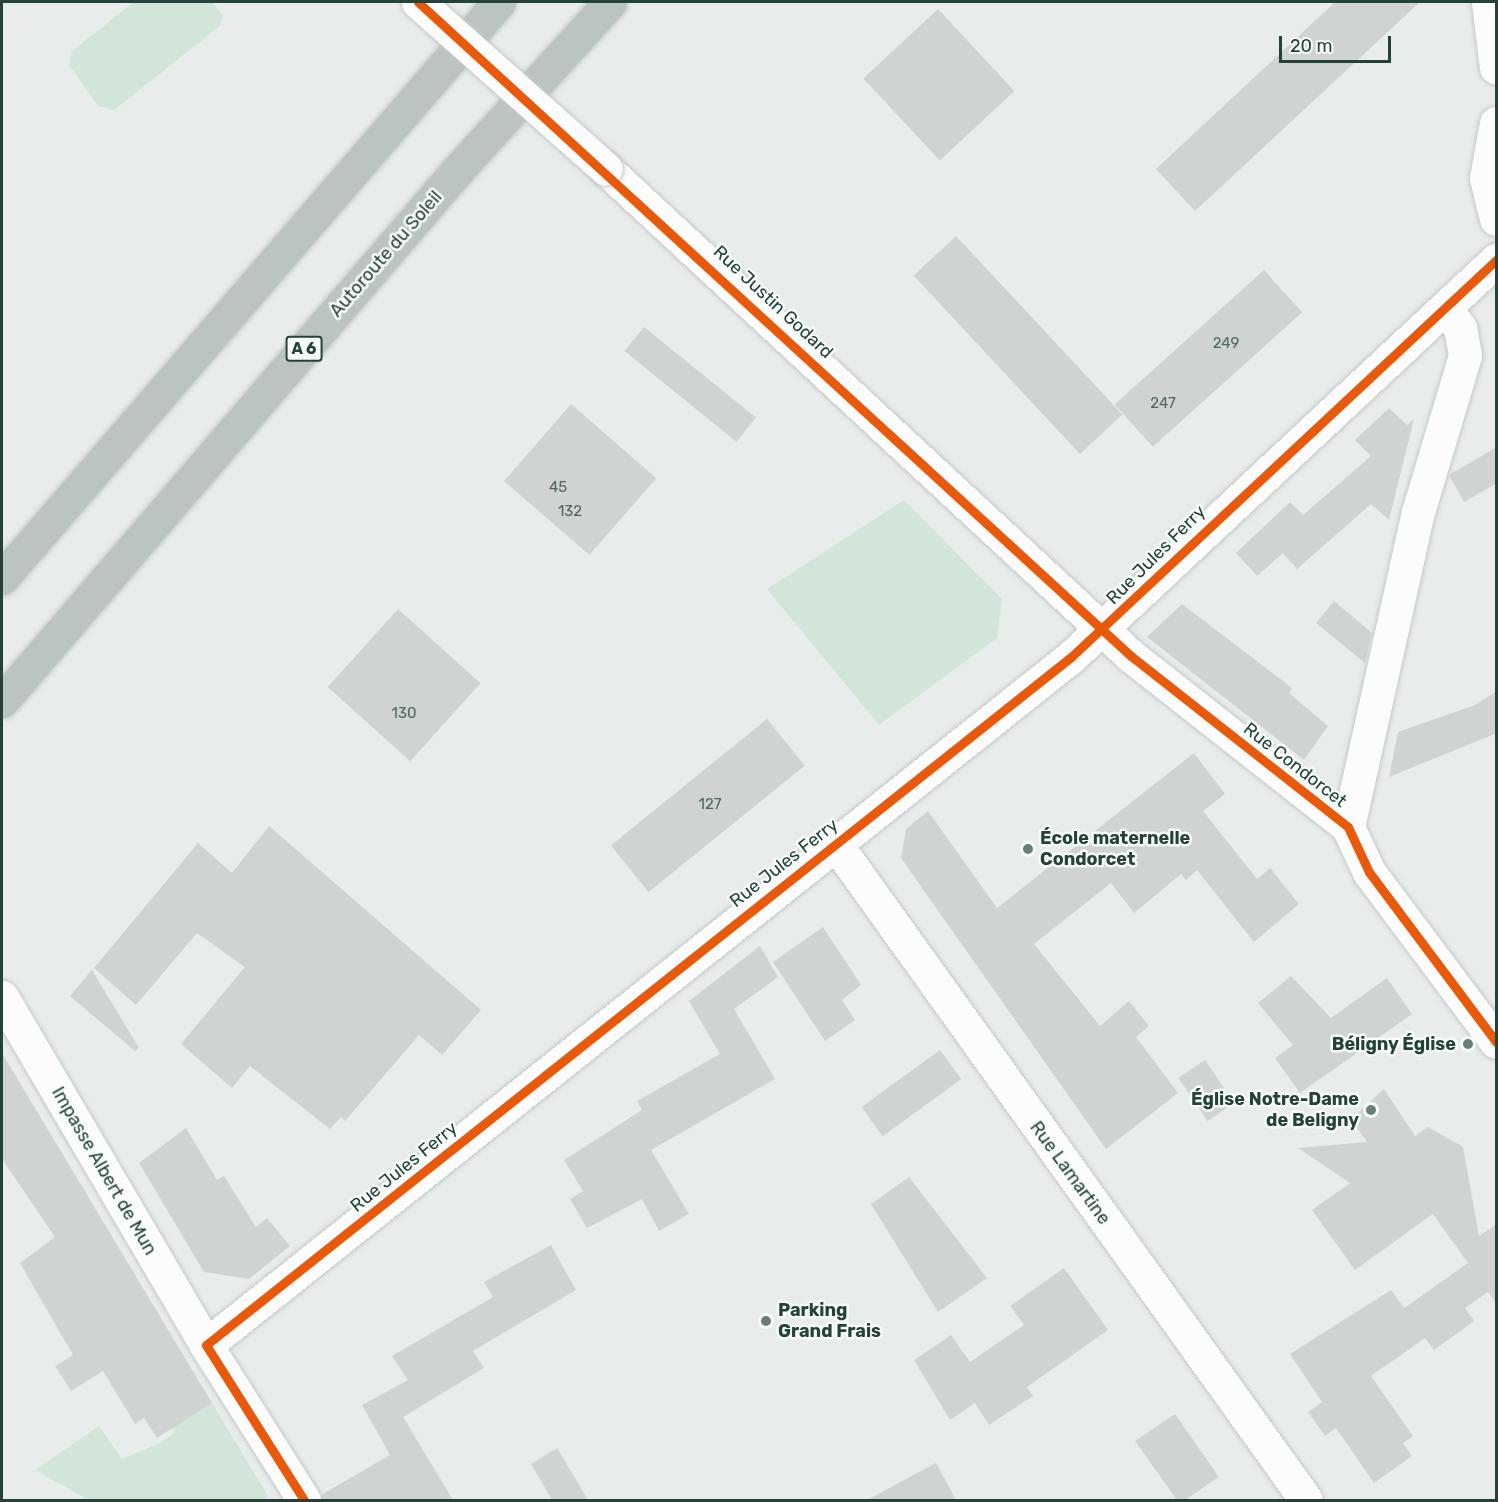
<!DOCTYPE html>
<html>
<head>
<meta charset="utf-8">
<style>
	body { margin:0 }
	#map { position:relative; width:1498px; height:1502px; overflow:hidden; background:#e8edeb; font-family:Rubik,sans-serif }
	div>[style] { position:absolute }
	.green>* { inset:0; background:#d1e6d8 }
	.building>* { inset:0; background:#cfd4d2; transform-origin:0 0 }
	.roads { filter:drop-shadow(0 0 2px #c5cac8) drop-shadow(0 0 2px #c5cac8) }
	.minor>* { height:33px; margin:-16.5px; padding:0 16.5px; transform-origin:16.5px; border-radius:16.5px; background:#fcfcfc }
	.highway>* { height:33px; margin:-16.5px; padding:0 16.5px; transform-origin:16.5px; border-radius:16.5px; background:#bcc4c2 }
	.bridges { filter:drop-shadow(0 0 2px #c5cac8) drop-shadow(0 0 2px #c5cac8) }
	.minor-bridge>* { height:33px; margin:-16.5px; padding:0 16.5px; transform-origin:16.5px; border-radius:16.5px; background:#fcfcfc }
	.cycleway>* { height:9px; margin:-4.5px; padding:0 4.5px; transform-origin:4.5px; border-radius:4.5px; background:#e8590c }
	.dots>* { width:16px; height:16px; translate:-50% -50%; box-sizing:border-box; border:3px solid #f7fbf9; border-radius:50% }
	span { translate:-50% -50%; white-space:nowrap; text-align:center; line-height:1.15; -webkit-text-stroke:5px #f7fbf9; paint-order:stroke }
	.number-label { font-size:15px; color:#506761 }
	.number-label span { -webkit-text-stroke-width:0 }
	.shield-label span { padding:2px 4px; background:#f7fbf9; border:2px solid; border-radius:4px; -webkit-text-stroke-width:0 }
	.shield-label { font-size:16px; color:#24423a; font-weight:700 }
	.street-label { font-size:18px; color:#24423a }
	.poi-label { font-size:18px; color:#24423a; font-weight:700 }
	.left { translate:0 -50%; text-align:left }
	.right { translate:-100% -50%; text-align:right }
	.frame { position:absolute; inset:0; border:3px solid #24423a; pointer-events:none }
	.scale { position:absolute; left:1279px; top:36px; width:112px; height:27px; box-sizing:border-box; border:3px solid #24423a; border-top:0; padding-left:8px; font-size:18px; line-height:21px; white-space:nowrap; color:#24423a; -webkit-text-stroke:4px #f7fbf9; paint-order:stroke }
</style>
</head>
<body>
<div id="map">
	<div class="green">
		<i style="clip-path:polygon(134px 2px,212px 2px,223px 15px,220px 26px,114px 110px,98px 106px,69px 65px,72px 51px)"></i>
		<i style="clip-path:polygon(904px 500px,1002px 599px,997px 638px,879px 725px,767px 589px)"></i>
		<i style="clip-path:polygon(212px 1403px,268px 1496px,262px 1500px,89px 1500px,35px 1470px,99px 1426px,122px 1459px,160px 1443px,175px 1432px,172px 1428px)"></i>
	</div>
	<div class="building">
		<i style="clip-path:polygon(1335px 2px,1420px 2px,1195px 211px,1156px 169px)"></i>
		<i style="left:938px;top:9px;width:112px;height:102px;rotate:47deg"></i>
		<i style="left:956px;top:236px;width:244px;height:58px;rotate:47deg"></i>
		<i style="left:1264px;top:270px;width:57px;height:201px;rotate:48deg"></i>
		<i style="left:644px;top:327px;width:144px;height:31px;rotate:39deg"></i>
		<i style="left:571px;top:404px;width:113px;height:102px;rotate:41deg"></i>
		<i style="clip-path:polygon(1389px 408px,1407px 425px,1414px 419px,1389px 520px,1371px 504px,1297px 569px,1283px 553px,1257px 576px,1236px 553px,1290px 502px,1303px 515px,1371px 456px,1355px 440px)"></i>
		<i style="clip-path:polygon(1497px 447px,1497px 483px,1464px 502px,1449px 475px)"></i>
		<i style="clip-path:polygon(1334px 601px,1372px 633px,1365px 663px,1316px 623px)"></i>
		<i style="clip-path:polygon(1182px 604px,1292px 688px,1289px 693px,1328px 726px,1304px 760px,1147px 637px)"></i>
		<i style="left:398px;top:609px;width:111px;height:105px;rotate:42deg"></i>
		<i style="clip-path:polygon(1497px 691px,1497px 733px,1389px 777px,1398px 732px,1475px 705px)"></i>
		<i style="left:767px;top:719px;width:60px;height:201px;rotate:51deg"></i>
		<i style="clip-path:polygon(1194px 753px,1225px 794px,1203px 811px,1257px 879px,1270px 868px,1299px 904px,1254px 942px,1197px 870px,1186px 880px,1181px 874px,1134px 913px,1111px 883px,1034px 944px,1100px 1026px,1129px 1001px,1149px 1026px,1136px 1037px,1178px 1093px,1106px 1149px,901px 858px,906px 829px,928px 811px,997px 908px)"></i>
		<i style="clip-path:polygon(269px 826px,481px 1010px,442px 1055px,419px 1035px,345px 1121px,341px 1117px,330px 1129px,250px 1066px,232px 1088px,181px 1044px,245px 967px,197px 933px,136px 1005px,94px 968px,198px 843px,232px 873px)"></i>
		<i style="clip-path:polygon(823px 927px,861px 985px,842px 1000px,855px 1020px,825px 1041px,773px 962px)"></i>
		<i style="clip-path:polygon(760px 946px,778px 977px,734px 1009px,775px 1079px,651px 1150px,689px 1214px,659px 1231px,642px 1199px,587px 1228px,570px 1199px,583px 1191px,564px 1160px,642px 1110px,637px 1101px,720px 1054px,689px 1001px)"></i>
		<i style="clip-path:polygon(92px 970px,139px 1048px,135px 1051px,70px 996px)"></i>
		<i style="clip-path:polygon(1291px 976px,1331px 1018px,1387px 978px,1412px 1014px,1300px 1093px,1275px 1058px,1293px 1045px,1258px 1003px)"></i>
		<i style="left:940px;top:1050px;width:36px;height:97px;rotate:54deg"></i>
		<i style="clip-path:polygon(2px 1053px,212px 1403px,157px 1438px,144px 1418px,135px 1424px,103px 1371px,71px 1391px,55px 1366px,73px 1355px,20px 1263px,55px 1237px,2px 1159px)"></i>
		<i style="left:1205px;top:1060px;width:52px;height:32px;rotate:56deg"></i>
		<i style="clip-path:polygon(1384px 1089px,1415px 1136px,1428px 1127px,1463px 1147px,1479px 1236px,1497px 1224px,1497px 1304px,1488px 1292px,1465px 1308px,1474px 1321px,1434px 1350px,1425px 1338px,1371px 1376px,1413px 1436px,1403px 1443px,1412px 1456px,1374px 1483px,1336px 1428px,1325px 1436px,1308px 1412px,1322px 1402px,1290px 1354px,1391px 1290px,1404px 1308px,1468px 1263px,1433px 1214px,1355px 1270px,1312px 1210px,1350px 1183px,1298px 1148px,1367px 1142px,1351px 1119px)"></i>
		<i style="clip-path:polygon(186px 1128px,217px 1180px,224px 1176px,256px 1227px,267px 1218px,290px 1246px,249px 1279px,204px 1272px,139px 1163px)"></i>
		<i style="clip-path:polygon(909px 1177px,987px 1278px,938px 1312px,871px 1204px)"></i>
		<i style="clip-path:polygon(551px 1245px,576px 1290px,473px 1351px,484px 1368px,403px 1417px,453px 1500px,323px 1500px,321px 1495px,390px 1455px,362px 1405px,408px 1380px,392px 1356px,493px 1297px,484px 1282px)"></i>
		<i style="clip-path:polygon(1064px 1268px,1108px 1330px,1027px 1387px,1033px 1396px,989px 1425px,975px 1403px,950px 1420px,914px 1360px,951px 1335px,970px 1362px,1024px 1325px,1010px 1306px)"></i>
		<i style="clip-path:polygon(1175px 1414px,1219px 1477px,1185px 1500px,1177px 1500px,1135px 1441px)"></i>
		<i style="clip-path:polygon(557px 1448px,588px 1500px,552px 1500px,531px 1464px)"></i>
		<i style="clip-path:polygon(936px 1463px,956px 1500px,867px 1500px)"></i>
	</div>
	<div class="roads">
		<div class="minor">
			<i style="left:1488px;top:2px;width:66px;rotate:83.1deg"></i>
			<i style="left:1496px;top:123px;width:56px;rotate:100.3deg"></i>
			<i style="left:1486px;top:178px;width:42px;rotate:76.3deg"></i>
			<i style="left:606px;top:169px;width:716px;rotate:42.85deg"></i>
			<i style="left:1131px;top:656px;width:276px;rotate:38.2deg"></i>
			<i style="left:1348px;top:827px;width:50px;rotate:65deg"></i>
			<i style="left:1369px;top:872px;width:212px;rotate:53.2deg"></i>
			<i style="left:1348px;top:827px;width:323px;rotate:-77.5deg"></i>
			<i style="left:1418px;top:512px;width:164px;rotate:-73.3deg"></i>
			<i style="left:1465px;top:355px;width:27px;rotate:-100deg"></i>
			<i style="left:1460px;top:328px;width:24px;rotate:-126deg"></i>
			<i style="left:835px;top:843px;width:808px;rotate:54.36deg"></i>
			<i style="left:2px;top:997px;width:403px;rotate:59.6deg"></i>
			<i style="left:304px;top:1500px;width:183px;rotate:-122.3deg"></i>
			<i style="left:206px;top:1345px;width:1105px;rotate:-38.5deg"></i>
			<i style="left:1071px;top:657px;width:582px;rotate:-43.05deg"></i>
		</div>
		<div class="highway">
			<i style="left:2px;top:578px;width:761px;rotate:-49.21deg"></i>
			<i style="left:2px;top:701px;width:697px;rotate:-49.36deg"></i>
			<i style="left:456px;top:172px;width:229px;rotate:-47.8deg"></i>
		</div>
	</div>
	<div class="bridges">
		<div class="minor-bridge">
			<i style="left:418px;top:2px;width:251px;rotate:41.6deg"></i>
		</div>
	</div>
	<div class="cycleway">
		<i style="left:418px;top:2px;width:968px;rotate:42.53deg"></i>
		<i style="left:1131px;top:656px;width:276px;rotate:38.2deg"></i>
		<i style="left:1348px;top:827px;width:50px;rotate:65deg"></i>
		<i style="left:1369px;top:872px;width:212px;rotate:53.2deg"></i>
		<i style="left:304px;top:1500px;width:183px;rotate:-122.3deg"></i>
		<i style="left:206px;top:1345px;width:1105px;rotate:-38.5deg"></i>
		<i style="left:1071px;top:657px;width:582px;rotate:-43.05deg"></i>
	</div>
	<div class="dots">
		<i style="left:1028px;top:849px;background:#697e78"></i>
		<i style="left:1468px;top:1044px;background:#697e78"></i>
		<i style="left:1371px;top:1110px;background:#697e78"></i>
		<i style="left:766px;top:1321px;background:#697e78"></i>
	</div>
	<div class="number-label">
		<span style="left:1226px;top:344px">249</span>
		<span style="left:1163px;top:404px">247</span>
		<span style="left:558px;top:488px">45</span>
		<span style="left:570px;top:512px">132</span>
		<span style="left:404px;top:714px">130</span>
		<span style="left:710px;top:805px">127</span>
	</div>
	<div class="shield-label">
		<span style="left:304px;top:349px">A 6</span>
	</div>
	<div class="street-label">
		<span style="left:386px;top:254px;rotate:-49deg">Autoroute du Soleil</span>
		<span style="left:773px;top:302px;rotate:43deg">Rue Justin Godard</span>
		<span style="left:1156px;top:555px;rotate:-45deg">Rue Jules Ferry</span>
		<span style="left:1295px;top:765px;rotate:38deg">Rue Condorcet</span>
		<span style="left:784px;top:863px;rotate:-38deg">Rue Jules Ferry</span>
		<span style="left:404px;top:1167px;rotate:-39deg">Rue Jules Ferry</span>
		<span style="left:104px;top:1171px;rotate:60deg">Impasse Albert de Mun</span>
		<span style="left:1070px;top:1173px;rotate:54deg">Rue Lamartine</span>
	</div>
	<div class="poi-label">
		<span class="left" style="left:1040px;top:849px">École maternelle<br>Condorcet</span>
		<span class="right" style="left:1456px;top:1044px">Béligny Église</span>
		<span class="right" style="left:1359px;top:1110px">Église Notre-Dame<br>de Beligny</span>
		<span class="left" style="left:778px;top:1321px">Parking<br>Grand Frais</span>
	</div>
	<div class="frame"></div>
	<div class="scale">20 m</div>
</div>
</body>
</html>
